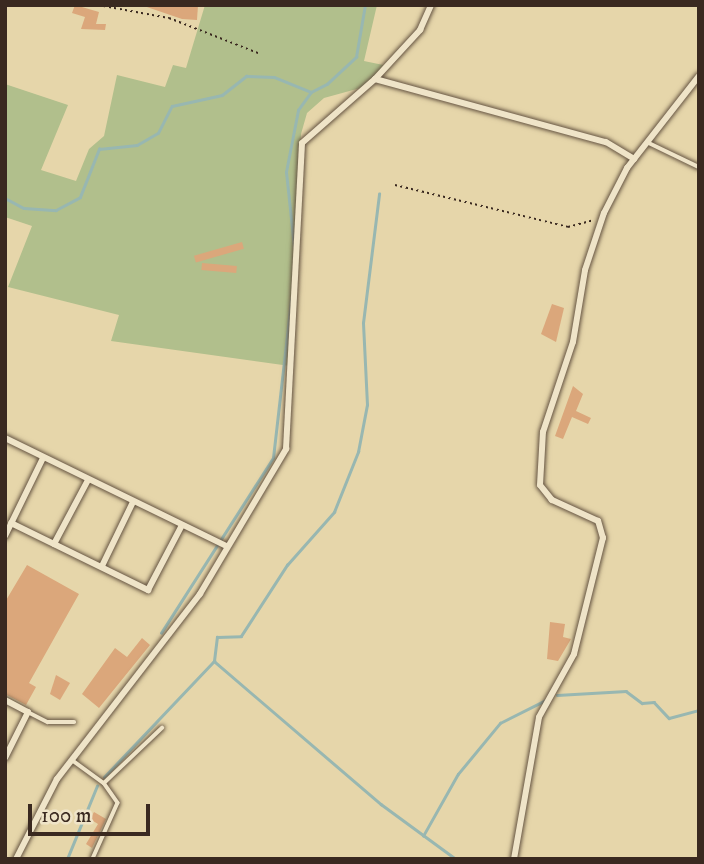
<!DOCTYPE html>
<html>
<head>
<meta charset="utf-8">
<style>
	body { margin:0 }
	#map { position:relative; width:704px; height:864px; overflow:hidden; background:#e6d6aa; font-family:"IM FELL DW Pica",serif }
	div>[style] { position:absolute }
	.green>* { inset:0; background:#b1bf8c }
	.stream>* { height:2.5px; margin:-1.25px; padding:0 1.25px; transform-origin:1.25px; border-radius:1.25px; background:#98b7b1 }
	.building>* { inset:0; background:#dba77b; transform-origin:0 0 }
	.path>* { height:2px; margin-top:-1px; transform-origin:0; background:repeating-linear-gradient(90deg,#3a2920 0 2px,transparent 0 5.5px) }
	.roads { filter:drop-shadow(0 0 2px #655442) drop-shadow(0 0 2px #655442) }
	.lane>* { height:3.5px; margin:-1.75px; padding:0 1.75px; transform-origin:1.75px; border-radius:1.75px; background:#efe4c8 }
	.street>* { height:6px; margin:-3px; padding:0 3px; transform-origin:3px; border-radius:3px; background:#efe4c8 }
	span { translate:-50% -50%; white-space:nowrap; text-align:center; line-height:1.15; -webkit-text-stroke:7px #efe4c8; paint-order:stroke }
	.frame { position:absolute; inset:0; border:7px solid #3a2920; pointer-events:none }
	.scale { position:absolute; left:28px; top:804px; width:122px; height:32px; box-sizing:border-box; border:4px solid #3a2920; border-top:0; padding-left:9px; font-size:21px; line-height:24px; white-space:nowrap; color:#3a2920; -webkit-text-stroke:5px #efe4c8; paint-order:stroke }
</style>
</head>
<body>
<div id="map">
	<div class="green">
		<i style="clip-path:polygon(205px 5px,377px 5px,364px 61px,388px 66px,364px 87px,324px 98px,307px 113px,301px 134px,290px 366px,111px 341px,119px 315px,8px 287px,32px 226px,5px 217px,5px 84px,68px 105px,41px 170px,76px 181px,89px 149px,104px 136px,117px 75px,165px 87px,173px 65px,186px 68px)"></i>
	</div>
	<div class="stream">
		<i style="left:5px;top:198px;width:21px;rotate:28deg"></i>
		<i style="left:24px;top:208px;width:32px;rotate:4deg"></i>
		<i style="left:56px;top:210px;width:27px;rotate:-28deg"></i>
		<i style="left:80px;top:197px;width:52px;rotate:-68.4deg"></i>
		<i style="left:99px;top:149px;width:38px;rotate:-6deg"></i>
		<i style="left:137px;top:145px;width:24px;rotate:-30deg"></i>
		<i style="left:158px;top:133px;width:30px;rotate:-63deg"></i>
		<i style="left:172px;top:106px;width:51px;rotate:-12.4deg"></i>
		<i style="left:222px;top:95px;width:31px;rotate:-38deg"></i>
		<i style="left:246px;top:76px;width:28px;rotate:2deg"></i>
		<i style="left:274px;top:77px;width:40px;rotate:22deg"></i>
		<i style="left:311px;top:92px;width:18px;rotate:-27deg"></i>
		<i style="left:327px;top:84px;width:40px;rotate:-43deg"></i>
		<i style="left:356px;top:57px;width:53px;rotate:-80.2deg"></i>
		<i style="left:294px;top:247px;width:75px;rotate:-96.1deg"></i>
		<i style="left:286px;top:172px;width:63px;rotate:-79deg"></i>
		<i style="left:298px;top:110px;width:22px;rotate:-54deg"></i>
		<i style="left:161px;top:633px;width:208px;rotate:-57.4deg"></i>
		<i style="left:273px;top:458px;width:160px;rotate:-83.5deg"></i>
		<i style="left:214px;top:661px;width:220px;rotate:40.6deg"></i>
		<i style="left:381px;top:804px;width:93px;rotate:36.3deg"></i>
		<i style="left:557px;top:695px;width:69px;rotate:-3.3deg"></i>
		<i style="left:626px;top:691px;width:20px;rotate:37deg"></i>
		<i style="left:642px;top:703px;width:12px;rotate:-5deg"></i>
		<i style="left:654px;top:702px;width:22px;rotate:47deg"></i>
		<i style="left:669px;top:718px;width:31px;rotate:-15deg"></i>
		<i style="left:104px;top:777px;width:160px;rotate:-46.5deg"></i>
		<i style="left:214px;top:661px;width:24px;rotate:-83deg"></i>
		<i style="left:217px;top:637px;width:24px;rotate:-2deg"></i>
		<i style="left:241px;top:636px;width:85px;rotate:-57.1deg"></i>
		<i style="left:287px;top:565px;width:71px;rotate:-48.4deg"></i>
		<i style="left:334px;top:512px;width:65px;rotate:-68.2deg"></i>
		<i style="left:358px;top:452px;width:48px;rotate:-79.2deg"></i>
		<i style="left:367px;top:405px;width:82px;rotate:-92.8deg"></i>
		<i style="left:363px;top:323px;width:130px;rotate:-82.9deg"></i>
		<i style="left:423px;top:836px;width:71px;rotate:-60.6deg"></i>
		<i style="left:458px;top:774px;width:66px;rotate:-50.5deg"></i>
		<i style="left:500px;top:723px;width:51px;rotate:-26.6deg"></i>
		<i style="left:67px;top:859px;width:79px;rotate:-67.7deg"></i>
	</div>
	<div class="building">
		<i style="clip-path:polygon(75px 5px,99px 12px,96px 24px,106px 24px,105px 30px,81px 29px,85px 17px,72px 13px)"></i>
		<i style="clip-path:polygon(141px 5px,198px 5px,197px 20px,182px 19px)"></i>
		<i style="left:242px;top:242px;width:7px;height:50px;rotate:74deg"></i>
		<i style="left:202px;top:263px;width:35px;height:7px;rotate:5deg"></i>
		<i style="clip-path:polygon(552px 304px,564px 308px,556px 342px,541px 334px)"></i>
		<i style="clip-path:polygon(573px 386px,583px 394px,576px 411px,591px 418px,588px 424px,572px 417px,563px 439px,555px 436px)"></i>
		<i style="clip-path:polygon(27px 565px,79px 594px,29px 683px,36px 687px,26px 705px,5px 694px,5px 602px)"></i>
		<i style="clip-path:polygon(550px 622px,565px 624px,563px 637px,571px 639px,558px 661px,547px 659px)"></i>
		<i style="clip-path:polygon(142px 638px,150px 645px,99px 708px,82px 694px,115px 648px,127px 657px)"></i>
		<i style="clip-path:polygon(56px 675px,70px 683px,60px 700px,50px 694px)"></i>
		<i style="clip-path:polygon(94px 812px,106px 819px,92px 848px,86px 844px,98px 824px,90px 819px)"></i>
	</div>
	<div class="path">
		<i style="left:98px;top:5px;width:72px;rotate:10.4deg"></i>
		<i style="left:169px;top:18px;width:96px;rotate:21.5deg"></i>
		<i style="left:395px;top:185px;width:178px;rotate:13.6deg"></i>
		<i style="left:568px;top:227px;width:27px;rotate:-15deg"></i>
	</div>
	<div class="roads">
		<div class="lane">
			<i style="left:647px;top:142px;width:58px;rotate:25.7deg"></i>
			<i style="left:28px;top:712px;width:22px;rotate:27deg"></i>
			<i style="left:48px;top:722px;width:26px"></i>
			<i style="left:72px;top:760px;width:39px;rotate:36deg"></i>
			<i style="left:104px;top:783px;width:24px;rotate:55deg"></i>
			<i style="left:118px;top:803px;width:61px;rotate:114.1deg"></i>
			<i style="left:104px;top:783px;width:80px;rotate:-43.5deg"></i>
		</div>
		<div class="street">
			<i style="left:375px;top:79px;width:67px;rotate:-47.4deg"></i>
			<i style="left:420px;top:30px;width:27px;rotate:-66deg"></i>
			<i style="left:5px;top:438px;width:246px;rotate:26deg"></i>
			<i style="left:11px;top:523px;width:153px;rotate:26.1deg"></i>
			<i style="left:148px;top:590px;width:73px;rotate:-62.4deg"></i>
			<i style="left:5px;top:536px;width:87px;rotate:-64deg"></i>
			<i style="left:54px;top:544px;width:72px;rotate:-62deg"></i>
			<i style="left:102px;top:566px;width:71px;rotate:-64.2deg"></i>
			<i style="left:5px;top:700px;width:26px;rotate:28deg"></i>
			<i style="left:28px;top:712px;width:51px;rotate:116.6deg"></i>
			<i style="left:16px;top:859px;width:90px;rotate:-62.9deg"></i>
			<i style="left:57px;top:779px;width:234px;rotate:-52.3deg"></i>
			<i style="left:200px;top:594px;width:169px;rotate:-59.3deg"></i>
			<i style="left:286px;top:449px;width:306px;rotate:-87deg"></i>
			<i style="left:302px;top:143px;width:97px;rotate:-41.2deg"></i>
			<i style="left:375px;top:79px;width:239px;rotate:15.3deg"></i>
			<i style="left:606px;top:142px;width:33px;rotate:31deg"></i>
			<i style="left:514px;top:859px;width:144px;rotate:-80deg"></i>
			<i style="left:539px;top:717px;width:72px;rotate:-60.9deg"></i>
			<i style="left:574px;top:654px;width:120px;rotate:-76deg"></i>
			<i style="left:603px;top:538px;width:18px;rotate:-106deg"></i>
			<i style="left:598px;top:521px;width:51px;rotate:-155.5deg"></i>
			<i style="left:552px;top:500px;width:19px;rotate:-129deg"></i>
			<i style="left:540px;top:485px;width:53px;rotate:-86.8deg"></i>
			<i style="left:543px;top:432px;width:95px;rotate:-71.6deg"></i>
			<i style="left:573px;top:342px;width:73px;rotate:-80.5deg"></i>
			<i style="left:585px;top:270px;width:60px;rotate:-71.6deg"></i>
			<i style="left:604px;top:213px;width:51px;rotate:-62.9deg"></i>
			<i style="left:627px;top:168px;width:117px;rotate:-52deg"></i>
		</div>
	</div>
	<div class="frame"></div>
	<div class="scale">100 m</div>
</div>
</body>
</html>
